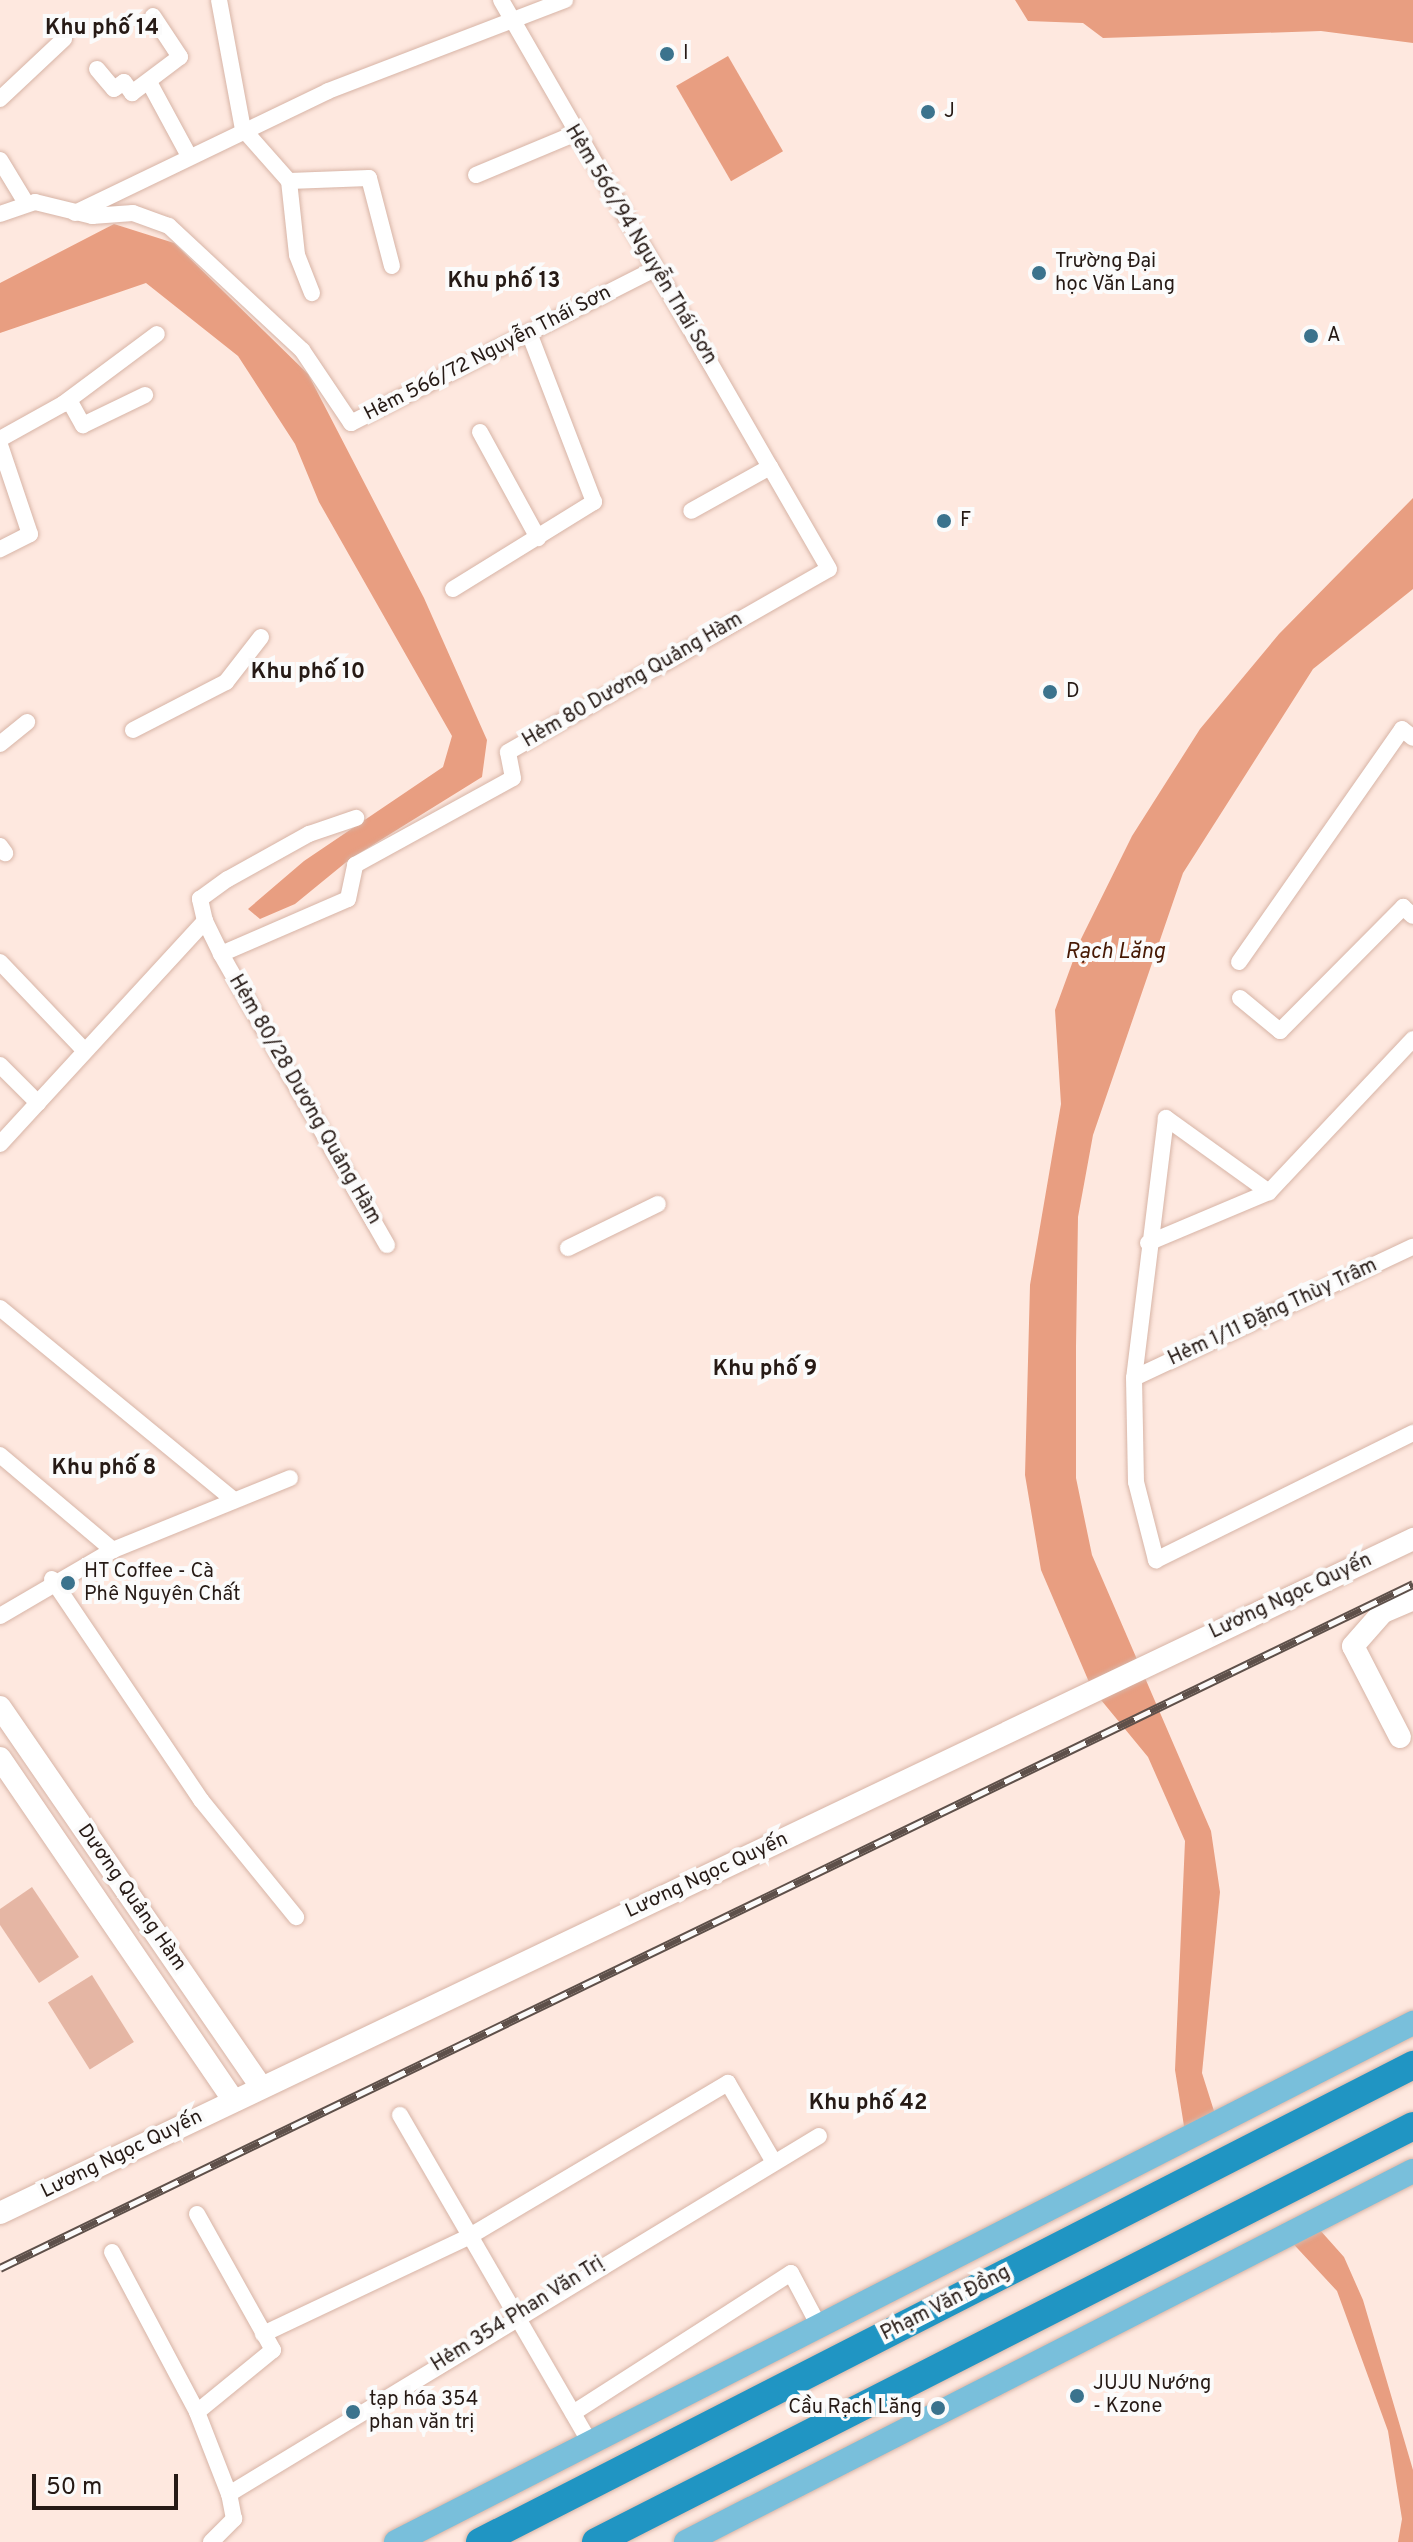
<!DOCTYPE html>
<html>
<head>
<meta charset="utf-8">
<style>
	body { margin:0 }
	#map { position:relative; width:1413px; height:2542px; overflow:hidden; background:#fee8df; font-family:Overpass,sans-serif }
	div>[style] { position:absolute }
	.green>* { inset:0; background:#e5b6a4; transform-origin:0 0 }
	.water>* { inset:0; background:#e89e81; transform-origin:0 0 }
	.pier>* { inset:0; background:#fee8df }
	.roads { filter:drop-shadow(0 0 2px #d7b4a6) drop-shadow(0 0 2px #d7b4a6) }
	.street>* { height:16px; margin:-8px; padding:0 8px; transform-origin:8px; border-radius:8px; background:#fff }
	.secondary>* { height:22px; margin:-11px; padding:0 11px; transform-origin:11px; border-radius:11px; background:#fff }
	.primary>* { height:24px; margin:-12px; padding:0 12px; transform-origin:12px; border-radius:12px; background:#79bfdb }
	.highway>* { height:28px; margin:-14px; padding:0 14px; transform-origin:14px; border-radius:14px; background:#2095c3 }
	.rail>* { height:9px; margin-top:-4.5px; transform-origin:0; background:repeating-linear-gradient(90deg,#fbfbfb 0 18px,#5e504a 0 36px); box-sizing:border-box; border-block:2px solid #5e504a }
	.dots>* { width:22px; height:22px; translate:-50% -50%; box-sizing:border-box; border:4px solid #fbfbfb; border-radius:50% }
	span { translate:-50% -50%; white-space:nowrap; text-align:center; line-height:1.15; -webkit-text-stroke:8px #fbfbfb; paint-order:stroke }
	.poi-label { font-size:20px; color:#261a15 }
	.left { translate:0 -50%; text-align:left }
	.right { translate:-100% -50%; text-align:right }
	.street-label { font-size:20px; color:#261a15 }
	.neighbourhood-label { font-size:22px; color:#261a15; font-weight:700 }
	.water-label { font-size:22px; color:#471904; font-style:italic }
	.scale { position:absolute; left:32px; top:2474px; width:146px; height:36px; box-sizing:border-box; border:4px solid #261a15; border-top:0; padding-left:10px; font-size:24px; line-height:28px; white-space:nowrap; color:#261a15; -webkit-text-stroke:6px #fbfbfb; paint-order:stroke }
</style>
</head>
<body>
<div id="map">
	<div class="green">
		<i style="clip-path:polygon(32px 1887px,79px 1957px,39px 1983px,0 1925px,0 1909px)"></i>
		<i style="left:92px;top:1975px;width:79px;height:52px;rotate:58deg"></i>
	</div>
	<div class="water">
		<i style="clip-path:polygon(1015px 0,1413px 0,1413px 43px,1321px 31px,1103px 38px,1083px 23px,1028px 21px)"></i>
		<i style="left:728px;top:56px;width:110px;height:60px;rotate:60deg"></i>
		<i style="clip-path:polygon(114px 224px,174px 243px,308px 374px,424px 598px,487px 740px,482px 777px,350px 859px,295px 904px,260px 919px,248px 909px,304px 861px,443px 767px,452px 736px,319px 502px,295px 444px,238px 356px,146px 283px,0 333px,0 283px)"></i>
		<i style="clip-path:polygon(1413px 498px,1413px 589px,1313px 669px,1183px 873px,1093px 1135px,1078px 1217px,1076px 1347px,1076px 1478px,1092px 1555px,1211px 1831px,1220px 1892px,1202px 2073px,1214px 2111px,1344px 2257px,1363px 2300px,1413px 2470px,1413px 2542px,1398px 2542px,1402px 2519px,1388px 2431px,1337px 2291px,1184px 2126px,1175px 2070px,1185px 1841px,1148px 1757px,1092px 1689px,1041px 1570px,1025px 1475px,1030px 1285px,1061px 1104px,1055px 1010px,1081px 939px,1132px 836px,1200px 729px,1279px 634px)"></i>
	</div>
	<div class="pier">
		<i style="clip-path:polygon(1219px 2110px,1324px 2226px,1289px 2244px,1182px 2130px)"></i>
	</div>
	<div class="roads">
		<div class="street">
			<i style="left:219px;top:0;width:131px;rotate:79.5deg"></i>
			<i style="left:243px;top:129px;width:69px;rotate:48.5deg"></i>
			<i style="left:289px;top:181px;width:80px;rotate:-2.1deg"></i>
			<i style="left:369px;top:178px;width:91px;rotate:75.4deg"></i>
			<i style="left:501px;top:0;width:539px;rotate:60.06deg"></i>
			<i style="left:97px;top:69px;width:26px;rotate:50deg"></i>
			<i style="left:114px;top:89px;width:12px;rotate:-35deg"></i>
			<i style="left:124px;top:82px;width:14px;rotate:54deg"></i>
			<i style="left:132px;top:93px;width:60px;rotate:-36.9deg"></i>
			<i style="left:180px;top:57px;width:49px;rotate:-123.4deg"></i>
			<i style="left:149px;top:82px;width:84px;rotate:61.6deg"></i>
			<i style="left:0;top:99px;width:88px;rotate:-43.2deg"></i>
			<i style="left:0;top:160px;width:50px;rotate:58.8deg"></i>
			<i style="left:476px;top:175px;width:106px;rotate:-22.7deg"></i>
			<i style="left:289px;top:181px;width:74px;rotate:83.8deg"></i>
			<i style="left:297px;top:255px;width:41px;rotate:68.5deg"></i>
			<i style="left:75px;top:213px;width:281px;rotate:-25.7deg"></i>
			<i style="left:328px;top:91px;width:254px;rotate:-21deg"></i>
			<i style="left:0;top:214px;width:37px;rotate:-19deg"></i>
			<i style="left:35px;top:202px;width:59px;rotate:13.8deg"></i>
			<i style="left:92px;top:216px;width:41px;rotate:-4.2deg"></i>
			<i style="left:133px;top:213px;width:38px;rotate:20deg"></i>
			<i style="left:169px;top:226px;width:182px;rotate:43deg"></i>
			<i style="left:302px;top:350px;width:88px;rotate:56.1deg"></i>
			<i style="left:351px;top:423px;width:338px;rotate:-26.9deg"></i>
			<i style="left:69px;top:400px;width:29px;rotate:61deg"></i>
			<i style="left:83px;top:425px;width:69px;rotate:-25.8deg"></i>
			<i style="left:480px;top:432px;width:121px;rotate:61.3deg"></i>
			<i style="left:0;top:439px;width:72px;rotate:-29.1deg"></i>
			<i style="left:63px;top:404px;width:117px;rotate:-36.7deg"></i>
			<i style="left:0;top:445px;width:94px;rotate:71.4deg"></i>
			<i style="left:30px;top:534px;width:34px;rotate:153deg"></i>
			<i style="left:453px;top:589px;width:166px;rotate:-31.7deg"></i>
			<i style="left:594px;top:502px;width:181px;rotate:-111deg"></i>
			<i style="left:133px;top:730px;width:105px;rotate:-27.3deg"></i>
			<i style="left:226px;top:682px;width:57px;rotate:-52.1deg"></i>
			<i style="left:0;top:744px;width:35px;rotate:-39deg"></i>
			<i style="left:0;top:846px;width:9px;rotate:54deg"></i>
			<i style="left:205px;top:921px;width:23px;rotate:-103deg"></i>
			<i style="left:200px;top:899px;width:34px;rotate:-36deg"></i>
			<i style="left:228px;top:879px;width:93px;rotate:-29.1deg"></i>
			<i style="left:309px;top:834px;width:50px;rotate:-18.8deg"></i>
			<i style="left:221px;top:954px;width:335px;rotate:60.3deg"></i>
			<i style="left:0;top:962px;width:123px;rotate:46.3deg"></i>
			<i style="left:1239px;top:962px;width:284px;rotate:-55deg"></i>
			<i style="left:1402px;top:729px;width:14px;rotate:39deg"></i>
			<i style="left:1240px;top:998px;width:52px;rotate:39.5deg"></i>
			<i style="left:1280px;top:1031px;width:175px;rotate:-45.2deg"></i>
			<i style="left:1403px;top:907px;width:13px;rotate:42deg"></i>
			<i style="left:0;top:1065px;width:54px;rotate:45deg"></i>
			<i style="left:0;top:1144px;width:303px;rotate:-47.4deg"></i>
			<i style="left:205px;top:921px;width:37px;rotate:64deg"></i>
			<i style="left:221px;top:954px;width:138px;rotate:-23.4deg"></i>
			<i style="left:348px;top:899px;width:35px;rotate:-78deg"></i>
			<i style="left:355px;top:865px;width:180px;rotate:-28.8deg"></i>
			<i style="left:513px;top:778px;width:26px;rotate:-101deg"></i>
			<i style="left:508px;top:752px;width:369px;rotate:-29.7deg"></i>
			<i style="left:829px;top:569px;width:118px;rotate:-120deg"></i>
			<i style="left:770px;top:467px;width:90px;rotate:150.9deg"></i>
			<i style="left:1269px;top:1192px;width:127px;rotate:-144.3deg"></i>
			<i style="left:1166px;top:1118px;width:262px;rotate:97deg"></i>
			<i style="left:1134px;top:1378px;width:104px;rotate:88.9deg"></i>
			<i style="left:1136px;top:1482px;width:81px;rotate:75.6deg"></i>
			<i style="left:1156px;top:1560px;width:287px;rotate:-26.3deg"></i>
			<i style="left:1148px;top:1243px;width:131px;rotate:-22.9deg"></i>
			<i style="left:1269px;top:1192px;width:210px;rotate:-46.7deg"></i>
			<i style="left:568px;top:1248px;width:100px;rotate:-26.1deg"></i>
			<i style="left:0;top:1308px;width:299px;rotate:39.4deg"></i>
			<i style="left:1134px;top:1378px;width:308px;rotate:-25.2deg"></i>
			<i style="left:0;top:1455px;width:148px;rotate:40.1deg"></i>
			<i style="left:52px;top:1579px;width:267px;rotate:56deg"></i>
			<i style="left:201px;top:1800px;width:151px;rotate:50.9deg"></i>
			<i style="left:0;top:1616px;width:131px;rotate:-30.3deg"></i>
			<i style="left:113px;top:1550px;width:191px;rotate:-22.1deg"></i>
			<i style="left:400px;top:2115px;width:379px;rotate:59.9deg"></i>
			<i style="left:197px;top:2214px;width:156px;rotate:60.8deg"></i>
			<i style="left:273px;top:2350px;width:98px;rotate:140.8deg"></i>
			<i style="left:197px;top:2412px;width:88px;rotate:68.7deg"></i>
			<i style="left:112px;top:2252px;width:181px;rotate:62deg"></i>
			<i style="left:263px;top:2334px;width:229px;rotate:-25.3deg"></i>
			<i style="left:470px;top:2236px;width:300px;rotate:-30.7deg"></i>
			<i style="left:728px;top:2083px;width:88px;rotate:59.9deg"></i>
			<i style="left:573px;top:2413px;width:259px;rotate:-32.7deg"></i>
			<i style="left:791px;top:2273px;width:60px;rotate:62.2deg"></i>
			<i style="left:211px;top:2542px;width:33px;rotate:-45deg"></i>
			<i style="left:234px;top:2519px;width:25px;rotate:-101deg"></i>
			<i style="left:229px;top:2494px;width:690px;rotate:-31.25deg"></i>
		</div>
		<div class="secondary">
			<i style="left:0;top:1707px;width:462px;rotate:55.5deg"></i>
			<i style="left:1400px;top:1737px;width:102px;rotate:-117.3deg"></i>
			<i style="left:1353px;top:1646px;width:45px;rotate:-48.6deg"></i>
			<i style="left:1383px;top:1612px;width:33px;rotate:-23deg"></i>
			<i style="left:0;top:1758px;width:415px;rotate:55.7deg"></i>
			<i style="left:0;top:2213px;width:1566px;rotate:-25.5deg"></i>
		</div>
		<div class="primary">
			<i style="left:396px;top:2542px;width:1142px;rotate:-27.04deg"></i>
			<i style="left:686px;top:2542px;width:816px;rotate:-27.04deg"></i>
		</div>
		<div class="highway">
			<i style="left:480px;top:2542px;width:1048px;rotate:-27.08deg"></i>
			<i style="left:596px;top:2542px;width:917px;rotate:-26.98deg"></i>
		</div>
	</div>
	<div class="rail">
		<i style="left:0;top:2268px;width:1570px;rotate:-25.83deg"></i>
	</div>
	<div class="dots">
		<i style="left:667px;top:54px;background:#3b738d"></i>
		<i style="left:928px;top:112px;background:#3b738d"></i>
		<i style="left:1039px;top:273px;background:#3b738d"></i>
		<i style="left:1311px;top:336px;background:#3b738d"></i>
		<i style="left:944px;top:521px;background:#3b738d"></i>
		<i style="left:1050px;top:692px;background:#3b738d"></i>
		<i style="left:68px;top:1583px;background:#3b738d"></i>
		<i style="left:1077px;top:2396px;background:#3b738d"></i>
		<i style="left:938px;top:2408px;background:#3b738d"></i>
		<i style="left:353px;top:2412px;background:#3b738d"></i>
	</div>
	<div class="poi-label">
		<span class="left" style="left:683px;top:54px">I</span>
		<span class="left" style="left:944px;top:112px">J</span>
		<span class="left" style="left:1055px;top:274px">Trường Đại<br>học Văn Lang</span>
		<span class="left" style="left:1327px;top:336px">A</span>
		<span class="left" style="left:960px;top:521px">F</span>
		<span class="left" style="left:1066px;top:692px">D</span>
		<span class="left" style="left:84px;top:1584px">HT Coffee - Cà<br>Phê Nguyên Chất</span>
		<span class="left" style="left:1093px;top:2396px">JUJU Nướng<br>- Kzone</span>
		<span class="left" style="left:369px;top:2412px">tạp hóa 354<br>phan văn trị</span>
		<span class="right" style="left:922px;top:2408px">Cầu Rạch Lăng</span>
	</div>
	<div class="street-label">
		<span style="left:640px;top:245px;rotate:59deg">Hẻm 566/94 Nguyễn Thái Sơn</span>
		<span style="left:488px;top:354px;rotate:-27deg">Hẻm 566/72 Nguyễn Thái Sơn</span>
		<span style="left:633px;top:681px;rotate:-30deg">Hẻm 80 Dương Quảng Hàm</span>
		<span style="left:304px;top:1100px;rotate:60deg">Hẻm 80/28 Dương Quảng Hàm</span>
		<span style="left:1273px;top:1313px;rotate:-25deg">Hẻm 1/11 Đặng Thùy Trâm</span>
		<span style="left:1291px;top:1597px;rotate:-25deg">Lương Ngọc Quyến</span>
		<span style="left:707px;top:1876px;rotate:-25deg">Lương Ngọc Quyến</span>
		<span style="left:131px;top:1898px;rotate:55deg">Dương Quảng Hàm</span>
		<span style="left:122px;top:2155px;rotate:-26deg">Lương Ngọc Quyến</span>
		<span style="left:946px;top:2304px;rotate:-27deg">Phạm Văn Đồng</span>
		<span style="left:518px;top:2315px;rotate:-32deg">Hẻm 354 Phan Văn Trị</span>
	</div>
	<div class="neighbourhood-label">
		<span style="left:102px;top:29px">Khu phố 14</span>
		<span style="left:504px;top:282px">Khu phố 13</span>
		<span style="left:308px;top:673px">Khu phố 10</span>
		<span style="left:765px;top:1370px">Khu phố 9</span>
		<span style="left:104px;top:1469px">Khu phố 8</span>
		<span style="left:868px;top:2104px">Khu phố 42</span>
	</div>
	<div class="water-label">
		<span style="left:1115px;top:953px">Rạch Lăng</span>
	</div>
	<div class="scale">50 m</div>
</div>
</body>
</html>
